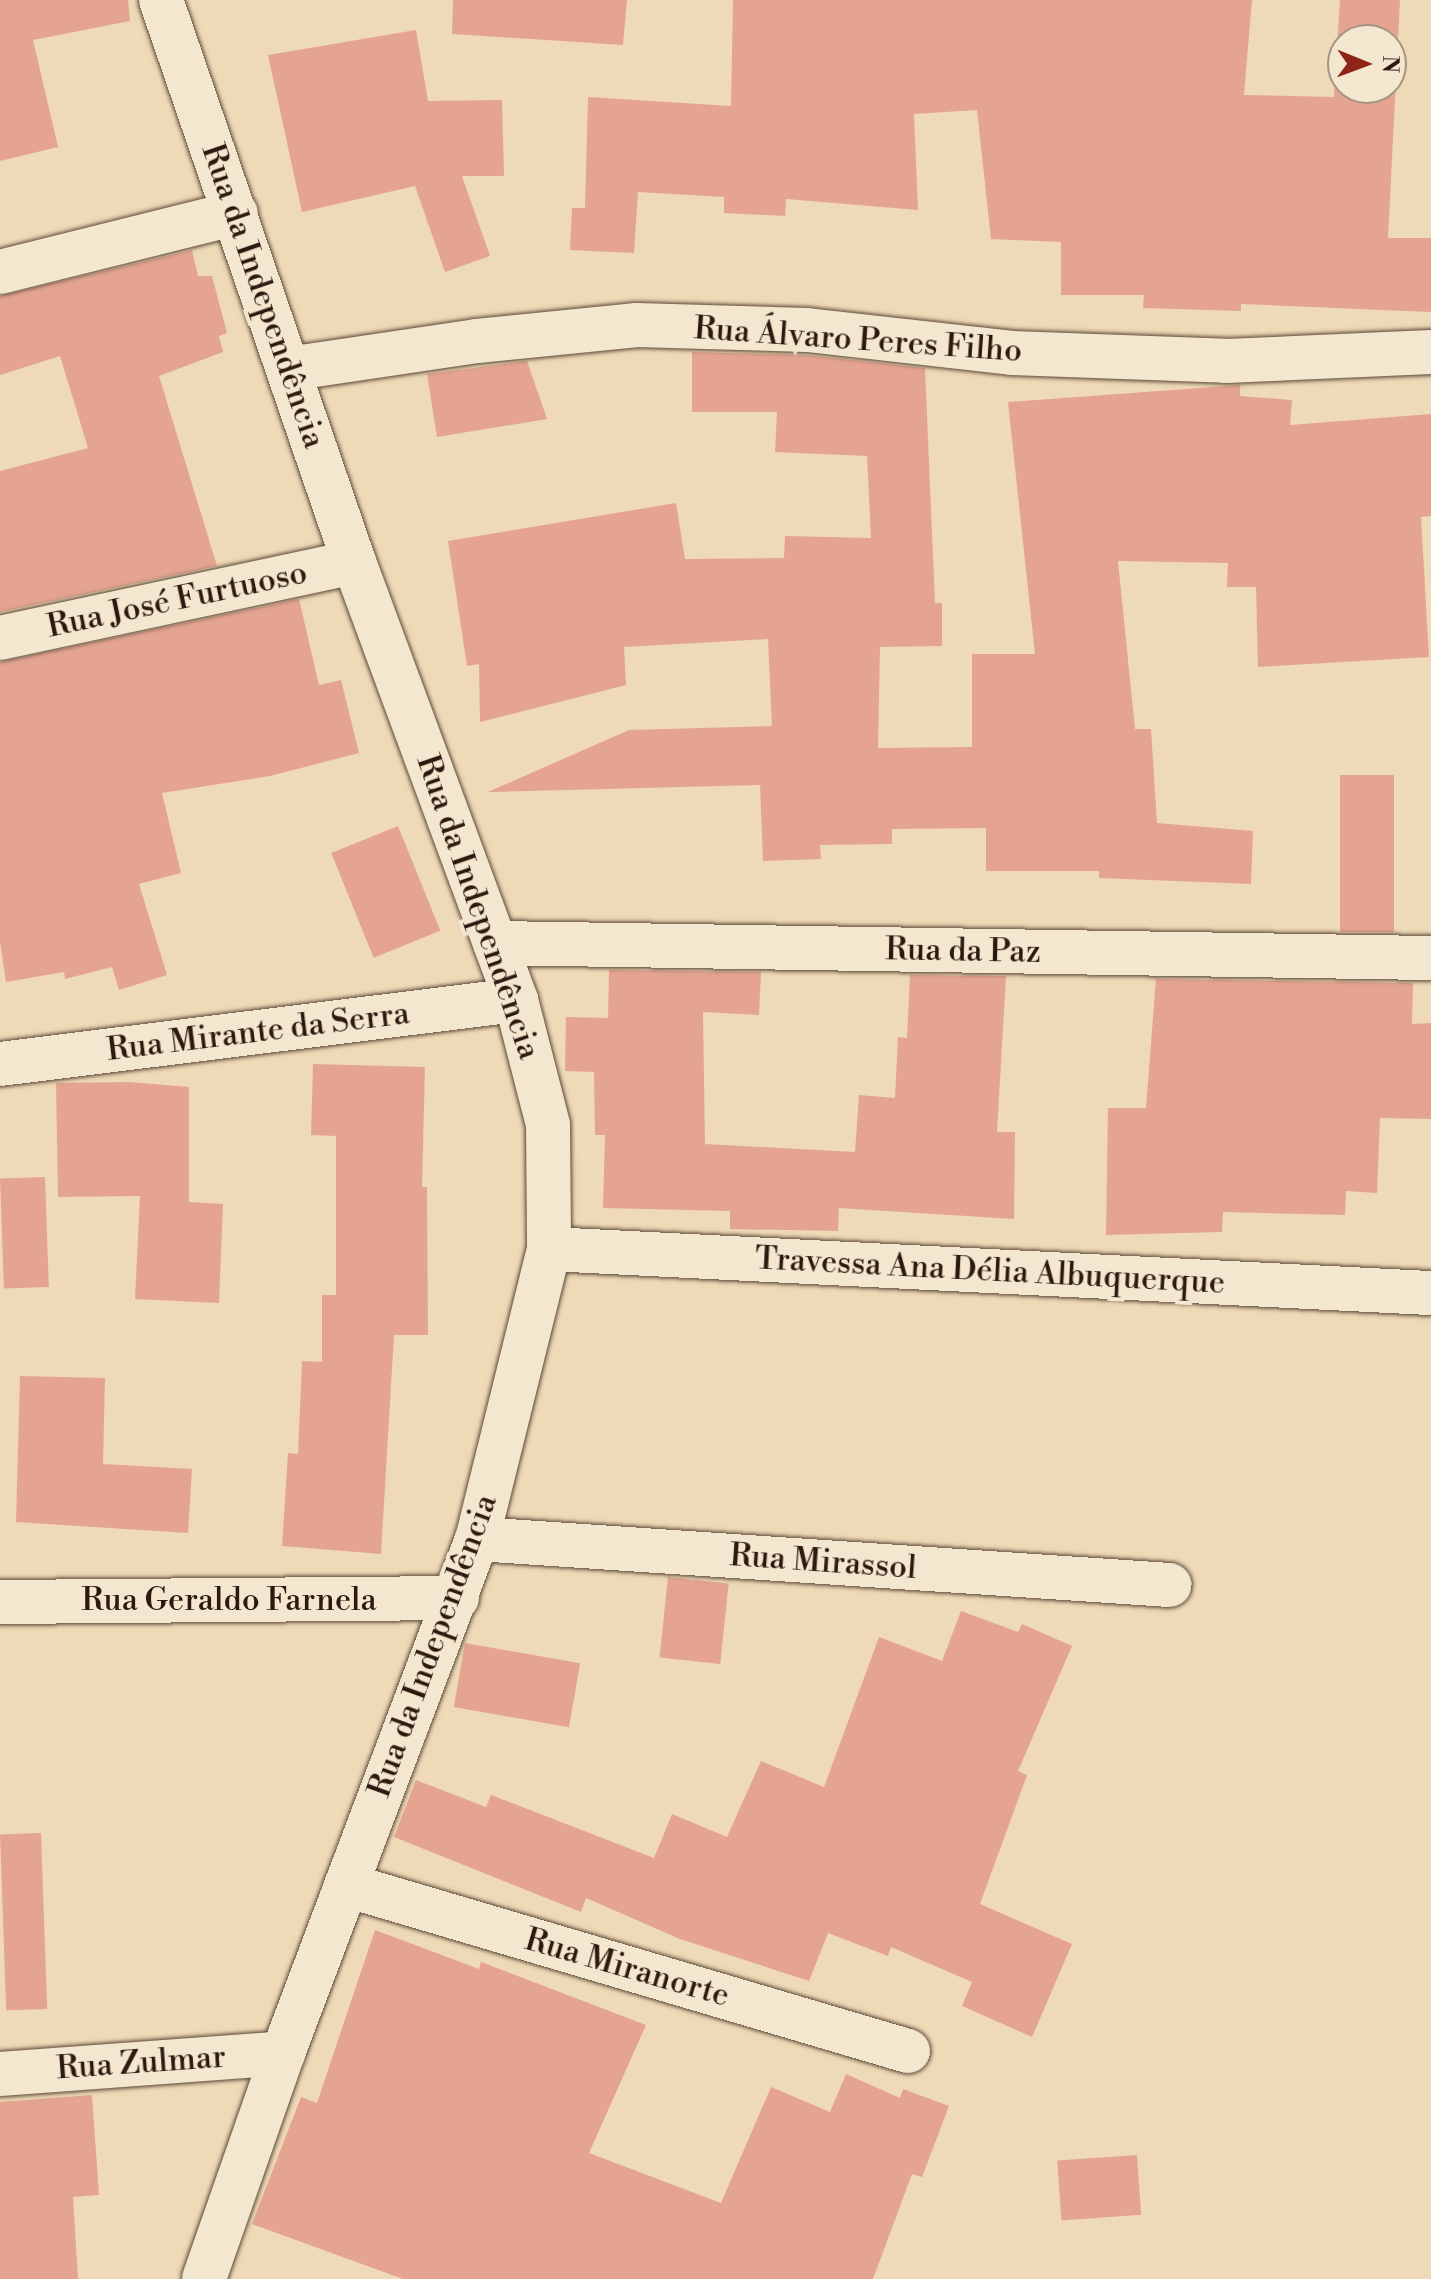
<!DOCTYPE html>
<html>
<head>
<meta charset="utf-8">
<style>
	body { margin:0 }
	#map { position:relative; width:1431px; height:2279px; overflow:hidden; background:#eedab7; font-family:"Libre Bodoni",serif }
	div>[style] { position:absolute }
	.building>* { inset:0; background:#e5a492; transform-origin:0 0 }
	.roads { filter:drop-shadow(0 0 2px #5d4939) drop-shadow(0 0 2px #5d4939) }
	.street>* { height:44px; margin:-22px; padding:0 22px; transform-origin:22px; border-radius:22px; background:#f4e7d0 }
	.secondary>* { height:44px; margin:-22px; padding:0 22px; transform-origin:22px; border-radius:22px; background:#f4e7d0 }
	span { translate:-50% -50%; white-space:nowrap; text-align:center; line-height:1.15; -webkit-text-stroke:8px #f4e7d0; paint-order:stroke }
	.street-label { font-size:32px; color:#2d190f }
	.north { position:absolute; left:1327px; top:24px; width:80px; height:80px; box-sizing:border-box; background:#f4e7d0; border:2px solid #a49583; border-radius:50%; rotate:91deg; font-size:22px; font-weight:700; line-height:32px; text-align:center; color:#2d190f }
	.north::after { content:''; display:block; margin:auto; width:28px; height:36px; background:#8f2418; clip-path:polygon(50% 0,100% 100%,50% 72%,0 100%) }
</style>
</head>
<body>
<div id="map">
	<div class="building">
		<i style="clip-path:polygon(0 0,128px 0,130px 21px,33px 40px,58px 147px,0 161px)"></i>
		<i style="clip-path:polygon(453px 0,627px 0,623px 45px,452px 34px)"></i>
		<i style="clip-path:polygon(evenodd,733px 0,1252px 0,1244px 95px,1334px 97px,1340px 0,1400px 0,1388px 238px,1431px 238px,1431px 312px,1241px 304px,1241px 311px,1143px 308px,1144px 295px,1061px 295px,1061px 242px,991px 239px,977px 110px,914px 114px,918px 210px,786px 199px,785px 216px,724px 213px,724px 197px,638px 192px,634px 253px,570px 250px,572px 208px,585px 208px,588px 97px,731px 106px,733px 0,1343px 40px,1391px 40px,1391px 88px,1343px 88px,1343px 40px)"></i>
		<i style="clip-path:polygon(416px 30px,428px 101px,502px 100px,504px 176px,462px 176px,490px 256px,445px 272px,415px 186px,302px 212px,268px 55px)"></i>
		<i style="clip-path:polygon(192px 250px,198px 276px,212px 276px,227px 333px,219px 336px,223px 352px,159px 376px,217px 566px,0 612px,0 471px,88px 448px,60px 356px,0 375px,0 296px)"></i>
		<i style="clip-path:polygon(692px 352px,805px 355px,925px 368px,935px 603px,942px 603px,942px 646px,880px 647px,878px 748px,972px 747px,972px 654px,1035px 654px,1008px 402px,1240px 385px,1240px 396px,1292px 400px,1290px 425px,1431px 414px,1431px 516px,1421px 517px,1429px 657px,1258px 667px,1256px 587px,1227px 587px,1228px 563px,1118px 561px,1135px 729px,1151px 729px,1157px 823px,1253px 831px,1251px 884px,1099px 878px,1099px 871px,986px 871px,986px 828px,892px 829px,892px 844px,820px 845px,821px 859px,763px 861px,760px 785px,488px 792px,629px 730px,772px 726px,768px 639px,624px 647px,626px 685px,480px 722px,479px 664px,467px 666px,448px 541px,676px 503px,685px 559px,784px 558px,785px 536px,871px 538px,867px 456px,775px 452px,777px 412px,692px 412px)"></i>
		<i style="clip-path:polygon(527px 361px,547px 419px,437px 437px,427px 374px)"></i>
		<i style="clip-path:polygon(299px 599px,319px 685px,341px 680px,359px 753px,270px 776px,162px 793px,181px 873px,139px 884px,167px 975px,119px 990px,112px 967px,65px 979px,64px 972px,6px 982px,0 942px,0 662px)"></i>
		<i style="left:1340px;top:775px;width:54px;height:157px"></i>
		<i style="left:398px;top:826px;width:113px;height:72px;rotate:68deg"></i>
		<i style="clip-path:polygon(609px 970px,761px 972px,759px 1015px,703px 1012px,705px 1144px,855px 1152px,859px 1095px,895px 1098px,898px 1037px,907px 1038px,910px 975px,1006px 976px,997px 1132px,1015px 1132px,1014px 1219px,839px 1208px,838px 1231px,730px 1229px,730px 1211px,603px 1208px,605px 1135px,595px 1135px,594px 1072px,565px 1071px,566px 1017px,608px 1018px)"></i>
		<i style="clip-path:polygon(1156px 979px,1413px 983px,1412px 1024px,1431px 1023px,1431px 1119px,1380px 1118px,1377px 1193px,1346px 1191px,1345px 1215px,1223px 1212px,1222px 1232px,1106px 1235px,1108px 1108px,1146px 1108px)"></i>
		<i style="clip-path:polygon(313px 1064px,425px 1067px,422px 1187px,427px 1187px,428px 1335px,394px 1335px,381px 1554px,282px 1546px,288px 1453px,298px 1454px,302px 1361px,322px 1362px,322px 1295px,336px 1295px,336px 1136px,311px 1135px)"></i>
		<i style="clip-path:polygon(129px 1082px,189px 1087px,189px 1202px,223px 1204px,219px 1303px,135px 1299px,140px 1196px,58px 1197px,56px 1083px)"></i>
		<i style="left:45px;top:1177px;width:110px;height:45px;rotate:88deg"></i>
		<i style="clip-path:polygon(20px 1376px,105px 1378px,103px 1464px,192px 1469px,188px 1533px,16px 1522px)"></i>
		<i style="left:668px;top:1577px;width:61px;height:81px;rotate:6deg"></i>
		<i style="clip-path:polygon(961px 1611px,1018px 1632px,1022px 1624px,1072px 1646px,1018px 1771px,1027px 1775px,980px 1904px,1072px 1944px,1032px 2037px,962px 2006px,972px 1982px,891px 1947px,888px 1956px,828px 1933px,809px 1981px,680px 1939px,586px 1898px,581px 1912px,394px 1837px,416px 1780px,486px 1807px,491px 1795px,654px 1858px,672px 1814px,727px 1837px,761px 1761px,824px 1787px,879px 1637px,942px 1661px)"></i>
		<i style="left:465px;top:1643px;width:117px;height:65px;rotate:10deg"></i>
		<i style="left:41px;top:1833px;width:176px;height:41px;rotate:88deg"></i>
		<i style="clip-path:polygon(375px 1930px,479px 1969px,481px 1962px,646px 2025px,589px 2153px,721px 2203px,771px 2087px,830px 2112px,846px 2074px,900px 2098px,903px 2089px,949px 2106px,922px 2177px,912px 2174px,873px 2279px,403px 2279px,252px 2224px,301px 2097px,317px 2103px)"></i>
		<i style="clip-path:polygon(92px 2095px,99px 2195px,73px 2197px,78px 2279px,0 2279px,0 2102px)"></i>
		<i style="left:1137px;top:2155px;width:60px;height:80px;rotate:86deg"></i>
	</div>
	<div class="roads">
		<div class="street">
			<i style="left:0;top:272px;width:243px;rotate:-14deg"></i>
			<i style="left:288px;top:369px;width:191px;rotate:-8.4deg"></i>
			<i style="left:477px;top:341px;width:161px;rotate:-5.7deg"></i>
			<i style="left:637px;top:325px;width:170px;rotate:1.7deg"></i>
			<i style="left:807px;top:330px;width:206px;rotate:6.4deg"></i>
			<i style="left:1012px;top:353px;width:214px;rotate:2.1deg"></i>
			<i style="left:1226px;top:361px;width:205px;rotate:-2.5deg"></i>
			<i style="left:0;top:638px;width:362px;rotate:-12.1deg"></i>
			<i style="left:495px;top:943px;width:936px;rotate:0.92deg"></i>
			<i style="left:0;top:1064px;width:520px;rotate:-7.07deg"></i>
			<i style="left:549px;top:1249px;width:883px;rotate:2.86deg"></i>
			<i style="left:477px;top:1539px;width:694px;rotate:3.8deg"></i>
			<i style="left:0;top:1602px;width:457px;rotate:-0.5deg"></i>
			<i style="left:346px;top:1885px;width:586px;rotate:16.46deg"></i>
			<i style="left:0;top:2074px;width:284px;rotate:-4.2deg"></i>
		</div>
		<div class="secondary">
			<i style="left:161px;top:0;width:594px;rotate:71.05deg"></i>
			<i style="left:354px;top:562px;width:467px;rotate:69.7deg"></i>
			<i style="left:516px;top:1000px;width:129px;rotate:75.6deg"></i>
			<i style="left:548px;top:1125px;width:124px;rotate:89.5deg"></i>
			<i style="left:549px;top:1249px;width:299px;rotate:103.9deg"></i>
			<i style="left:477px;top:1539px;width:549px;rotate:110.68deg"></i>
			<i style="left:283px;top:2053px;width:239px;rotate:109.3deg"></i>
		</div>
	</div>
	<div class="street-label">
		<span style="left:263px;top:296px;rotate:71deg">Rua da Independência</span>
		<span style="left:858px;top:340px;rotate:4deg">Rua Álvaro Peres Filho</span>
		<span style="left:177px;top:600px;rotate:-12deg">Rua José Furtuoso</span>
		<span style="left:478px;top:907px;rotate:71deg">Rua da Independência</span>
		<span style="left:963px;top:951px;rotate:1deg">Rua da Paz</span>
		<span style="left:258px;top:1032px;rotate:-7deg">Rua Mirante da Serra</span>
		<span style="left:990px;top:1271px;rotate:3deg">Travessa Ana Délia Albuquerque</span>
		<span style="left:823px;top:1562px;rotate:4deg">Rua Mirassol</span>
		<span style="left:229px;top:1600px">Rua Geraldo Farnela</span>
		<span style="left:433px;top:1646px;rotate:-70deg">Rua da Independência</span>
		<span style="left:627px;top:1968px;rotate:16deg">Rua Miranorte</span>
		<span style="left:141px;top:2063px;rotate:-4deg">Rua Zulmar</span>
	</div>
	<div class="north">N</div>
</div>
</body>
</html>
